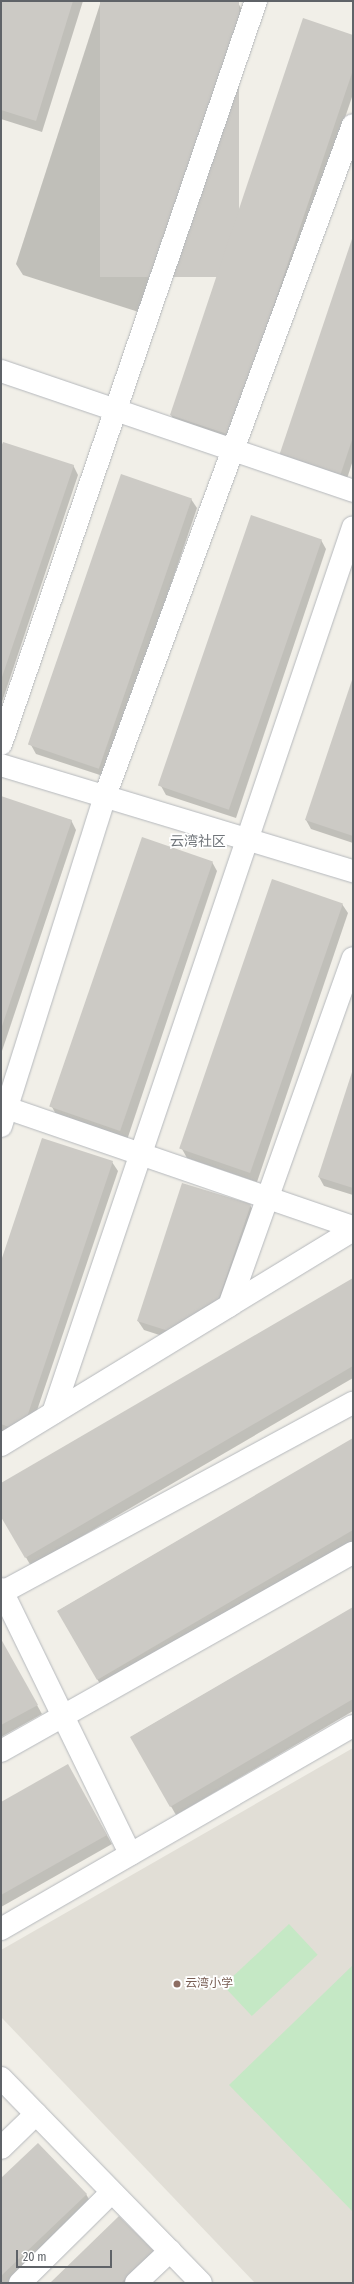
<!DOCTYPE html>
<html>
<head>
<meta charset="utf-8">
<style>
	body { margin:0 }
	#map { position:relative; width:354px; height:2284px; overflow:hidden; background:#f1efe8; font-family:"Fira Sans Condensed","Noto Sans SC",sans-serif }
	div>[style] { position:absolute }
	.education>* { inset:0; background:#e1ded6 }
	.green>* { inset:0; background:#c5e8c5; transform-origin:0 0 }
	.shadow>* { inset:0; background:#0003 }
	.building>* { inset:0; background:#cccac5; transform-origin:0 0 }
	.roads { filter:drop-shadow(0 0 1px #b5b8bc) drop-shadow(0 0 1px #b5b8bc) }
	.minor>* { height:22px; margin:-11px; padding:0 11px; transform-origin:11px; border-radius:11px; background:#fff }
	.dots>* { width:11px; height:11px; translate:-50% -50%; box-sizing:border-box; border:2px solid #fff; border-radius:50% }
	span { translate:-50% -50%; white-space:nowrap; text-align:center; line-height:1.15; -webkit-text-stroke:3.5px #fff; paint-order:stroke }
	.education-label { font-size:12px; color:#785e54 }
	.left { translate:0 -50%; text-align:left }
	.quarter-label { font-size:14px; color:#70757a }
	.frame { position:absolute; inset:0; border:2px solid #5f6368; pointer-events:none }
	.scale { position:absolute; left:16px; top:2250px; width:96px; height:18px; box-sizing:border-box; border:2px solid #5f6368; border-top:0; padding-left:5px; font-size:12px; line-height:14px; white-space:nowrap; color:#5f6368; -webkit-text-stroke:3px #fff; paint-order:stroke }
</style>
</head>
<body>
<div id="map">
	<div class="education">
		<i style="clip-path:polygon(353px 1748px,353px 2283px,255px 2283px,1px 2017px,1px 1950px)"></i>
	</div>
	<div class="green">
		<i style="left:289px;top:1924px;width:42px;height:90px;rotate:47deg"></i>
		<i style="clip-path:polygon(353px 1965px,353px 2212px,229px 2085px)"></i>
	</div>
	<div class="shadow">
		<i style="clip-path:polygon(1px 1px,83px 1px,42px 132px,1px 119px)"></i>
		<i style="clip-path:polygon(101px 1px,231px 1px,238px 3px,245px 15px,148px 315px,23px 275px,16px 264px)"></i>
		<i style="clip-path:polygon(353px 36px,353px 94px,235px 444px,176px 424px,171px 415px)"></i>
		<i style="clip-path:polygon(353px 239px,353px 460px,345px 485px,285px 465px)"></i>
		<i style="clip-path:polygon(1px 451px,73px 465px,78px 475px,1px 705px)"></i>
		<i style="clip-path:polygon(191px 499px,197px 508px,106px 777px,36px 754px,31px 745px)"></i>
		<i style="clip-path:polygon(321px 540px,326px 549px,236px 818px,166px 795px,161px 786px)"></i>
		<i style="clip-path:polygon(353px 680px,353px 843px,311px 829px,306px 820px)"></i>
		<i style="clip-path:polygon(1px 800px,71px 820px,76px 830px,1px 1054px)"></i>
		<i style="clip-path:polygon(212px 862px,217px 871px,127px 1140px,57px 1116px,52px 1107px)"></i>
		<i style="clip-path:polygon(342px 904px,348px 913px,257px 1182px,187px 1158px,182px 1149px)"></i>
		<i style="clip-path:polygon(353px 1072px,353px 1195px,324px 1186px,319px 1177px)"></i>
		<i style="clip-path:polygon(112px 1162px,118px 1171px,27px 1440px,1px 1431px,1px 1264px)"></i>
		<i style="clip-path:polygon(250px 1205px,255px 1214px,223px 1310px,181px 1342px,144px 1330px,138px 1321px)"></i>
		<i style="clip-path:polygon(353px 1279px,353px 1378px,31px 1566px,1px 1515px,1px 1484px)"></i>
		<i style="clip-path:polygon(353px 1439px,353px 1543px,103px 1689px,58px 1611px)"></i>
		<i style="clip-path:polygon(353px 1608px,353px 1711px,176px 1815px,131px 1737px)"></i>
		<i style="clip-path:polygon(1px 1641px,42px 1714px,1px 1737px)"></i>
		<i style="clip-path:polygon(67px 1766px,112px 1844px,1px 1907px,1px 1803px)"></i>
		<i style="clip-path:polygon(1px 2179px,86px 2194px,91px 2203px,8px 2283px,1px 2283px)"></i>
		<i style="clip-path:polygon(119px 2217px,135px 2283px,51px 2283px)"></i>
	</div>
	<div class="building">
		<i style="clip-path:polygon(1px 1px,73px 1px,36px 121px,1px 110px)"></i>
		<i style="left:100px;top:1px;width:139px;height:276px"></i>
		<i style="clip-path:polygon(303px 18px,353px 35px,353px 70px,230px 435px,170px 415px)"></i>
		<i style="clip-path:polygon(353px 236px,353px 437px,340px 476px,279px 456px)"></i>
		<i style="clip-path:polygon(3px 442px,74px 465px,1px 680px,1px 447px)"></i>
		<i style="left:121px;top:474px;width:75px;height:286px;rotate:19deg"></i>
		<i style="left:251px;top:515px;width:75px;height:286px;rotate:19deg"></i>
		<i style="clip-path:polygon(353px 677px,353px 836px,305px 820px)"></i>
		<i style="clip-path:polygon(1px 796px,72px 820px,1px 1029px)"></i>
		<i style="left:142px;top:837px;width:75px;height:285px;rotate:19deg"></i>
		<i style="left:272px;top:879px;width:75px;height:285px;rotate:19deg"></i>
		<i style="clip-path:polygon(353px 1069px,353px 1188px,318px 1177px)"></i>
		<i style="clip-path:polygon(42px 1138px,113px 1161px,22px 1432px,1px 1424px,1px 1261px)"></i>
		<i style="clip-path:polygon(182px 1183px,251px 1204px,218px 1301px,175px 1333px,137px 1321px)"></i>
		<i style="clip-path:polygon(353px 1278px,353px 1366px,25px 1558px,1px 1517px,1px 1483px)"></i>
		<i style="clip-path:polygon(353px 1438px,353px 1530px,97px 1680px,57px 1611px)"></i>
		<i style="clip-path:polygon(353px 1607px,353px 1699px,170px 1807px,130px 1737px)"></i>
		<i style="clip-path:polygon(1px 1639px,38px 1705px,1px 1725px)"></i>
		<i style="clip-path:polygon(68px 1764px,107px 1835px,1px 1895px,1px 1802px)"></i>
		<i style="clip-path:polygon(38px 2143px,87px 2194px,1px 2276px,1px 2178px)"></i>
		<i style="clip-path:polygon(119px 2216px,154px 2251px,121px 2283px,50px 2283px)"></i>
	</div>
	<div class="roads">
		<div class="minor">
			<i style="left:1px;top:371px;width:372px;rotate:18.8deg"></i>
			<i style="left:1px;top:744px;width:786px;rotate:-71.06deg"></i>
			<i style="left:1px;top:765px;width:368px;rotate:16.8deg"></i>
			<i style="left:1px;top:1106px;width:372px;rotate:19deg"></i>
			<i style="left:1px;top:1126px;width:346px;rotate:-72.5deg"></i>
			<i style="left:105px;top:796px;width:715px;rotate:-69.72deg"></i>
			<i style="left:229px;top:1306px;width:369px;rotate:-70.4deg"></i>
			<i style="left:53px;top:1413px;width:935px;rotate:-71.29deg"></i>
			<i style="left:1px;top:1445px;width:412px;rotate:-31.4deg"></i>
			<i style="left:1px;top:1589px;width:295px;rotate:64deg"></i>
			<i style="left:1px;top:1593px;width:400px;rotate:-28.4deg"></i>
			<i style="left:1px;top:1751px;width:404px;rotate:-29.4deg"></i>
			<i style="left:1px;top:1929px;width:406px;rotate:-30deg"></i>
			<i style="left:1px;top:2078px;width:286px;rotate:45.7deg"></i>
			<i style="left:1px;top:2148px;width:49px;rotate:-44.2deg"></i>
			<i style="left:20px;top:2283px;width:129px;rotate:-44.7deg"></i>
			<i style="left:136px;top:2283px;width:47px;rotate:-43.3deg"></i>
		</div>
	</div>
	<div class="dots">
		<i style="left:177px;top:1984px;background:#8d6e63"></i>
	</div>
	<div class="education-label">
		<span class="left" style="left:185px;top:1984px">云湾小学</span>
	</div>
	<div class="quarter-label">
		<span style="left:198px;top:842px">云湾社区</span>
	</div>
	<div class="frame"></div>
	<div class="scale">20 m</div>
</div>
</body>
</html>
